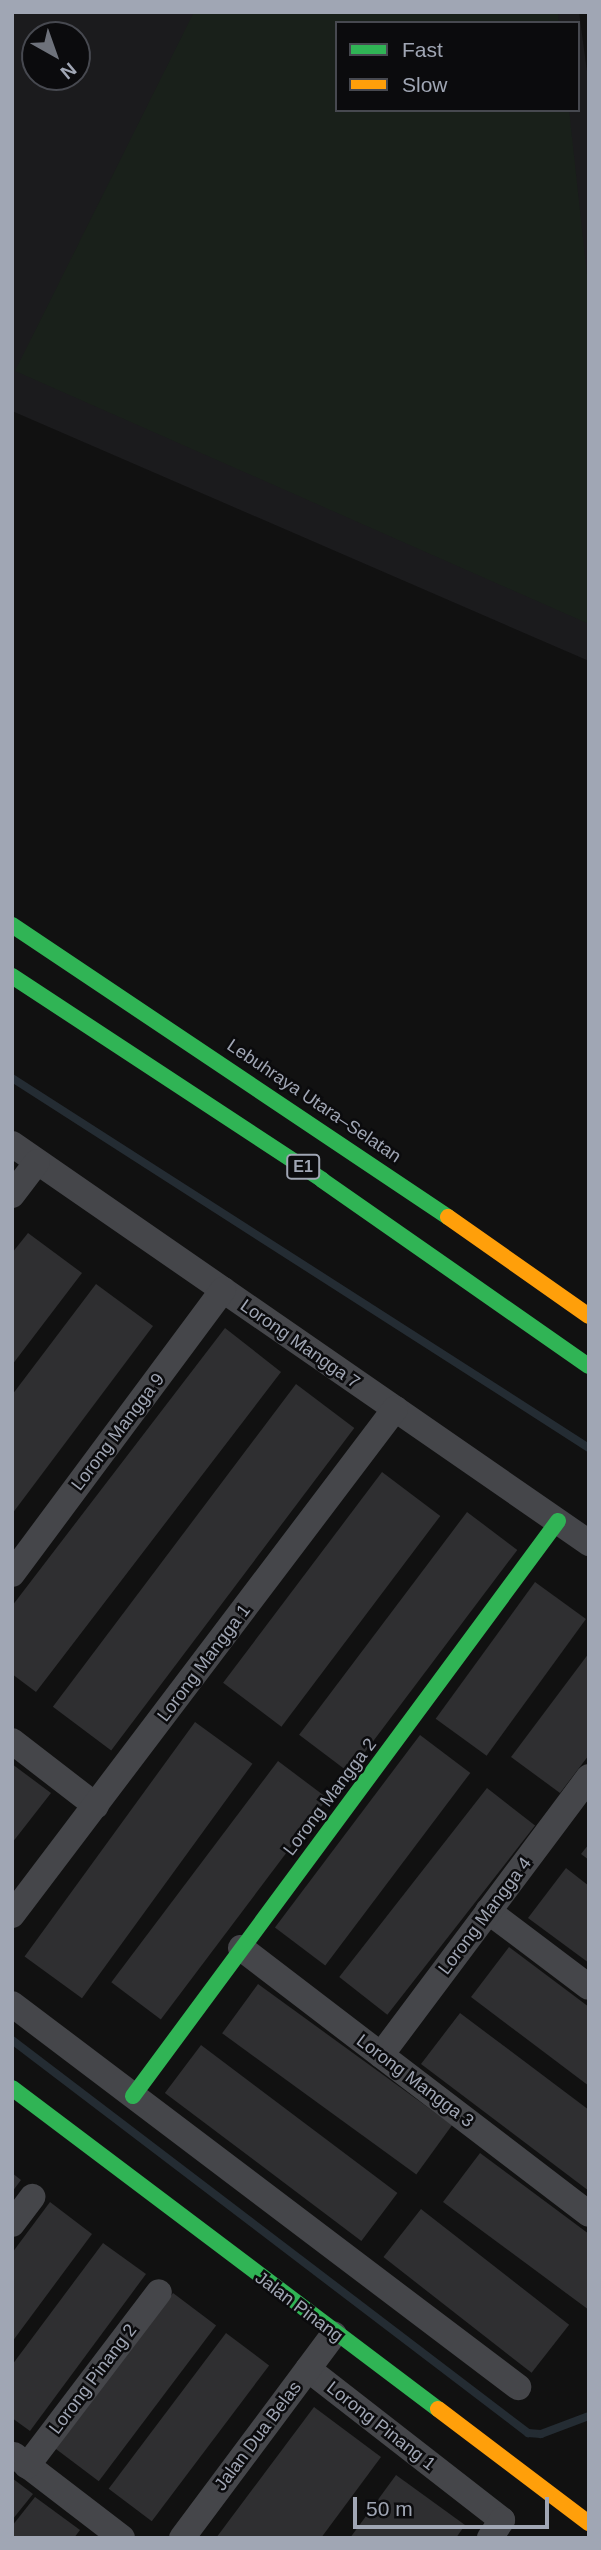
<!DOCTYPE html>
<html>
<head>
<meta charset="utf-8">
<style>
	body { margin:0 }
	#map { position:relative; width:601px; height:2550px; overflow:hidden; background:#111; font-family:Arial,sans-serif }
	div>[style] { position:absolute }
	.built>* { inset:0; background:#1b1b1d }
	.green>* { inset:0; background:#19201a }
	.stream>* { height:8px; margin:-4px; padding:0 4px; transform-origin:4px; border-radius:4px; background:#242c33 }
	.building>* { inset:0; background:#2f2f31; transform-origin:0 0 }
	.street>* { height:26px; margin:-13px; padding:0 13px; transform-origin:13px; border-radius:13px; background:#45464a }
	.fast>* { height:16px; margin:-8px; padding:0 8px; transform-origin:8px; border-radius:8px; background:#30b455 }
	.slow>* { height:16px; margin:-8px; padding:0 8px; transform-origin:8px; border-radius:8px; background:#ff9f0a }
	span { translate:-50% -50%; white-space:nowrap; text-align:center; line-height:1.15; -webkit-text-stroke:5px #0b0b0d; paint-order:stroke }
	.shield-label span { padding:2px 5px; background:#0b0b0d; border:2px solid; border-radius:5px; -webkit-text-stroke-width:0 }
	.shield-label { font-size:16px; color:#a0a6b4; font-weight:700 }
	.street-label { font-size:18px; color:#a0a6b4 }
	.frame { position:absolute; inset:0; border:14px solid #a0a6b4; pointer-events:none }
	.legend { position:absolute; left:335px; top:21px; width:245px; height:91px; box-sizing:border-box; background:#0b0b0d; border:2px solid #474950; margin:0; padding:9px 12px; list-style:none; font-size:21px; color:#a0a6b4 }
	.legend li { display:flex; align-items:center; gap:14px; height:35px }
	.legend b { width:35px; border:2px solid #474950 }
	.north { position:absolute; left:21px; top:21px; width:70px; height:70px; box-sizing:border-box; background:#0b0b0d; border:2px solid #474950; border-radius:50%; rotate:140deg; font-size:19px; font-weight:700; line-height:28px; text-align:center; color:#a0a6b4 }
	.north::after { content:''; display:block; margin:auto; width:24px; height:32px; background:#6e727b; clip-path:polygon(50% 0,100% 100%,50% 72%,0 100%) }
	.scale { position:absolute; left:353px; top:2497px; width:196px; height:32px; box-sizing:border-box; border:4px solid #a0a6b4; border-top:0; padding-left:9px; font-size:21px; line-height:24px; white-space:nowrap; color:#a0a6b4; -webkit-text-stroke:5px #0b0b0d; paint-order:stroke }
</style>
</head>
<body>
<div id="map">
	<div class="built">
		<i style="clip-path:polygon(evenodd,12px 12px,579px 12px,589px 86px,589px 661px,12px 411px,12px 12px,337px 23px,578px 23px,578px 110px,337px 110px,337px 23px,12px 12px,35px 35px,77px 35px,77px 77px,35px 77px,35px 35px)"></i>
	</div>
	<div class="green">
		<i style="clip-path:polygon(194px 12px,558px 12px,559px 23px,337px 23px,337px 110px,569px 110px,589px 293px,589px 624px,15px 371px)"></i>
	</div>
	<div class="stream">
		<i style="left:12px;top:1078px;width:685px;rotate:32.67deg"></i>
		<i style="left:12px;top:2040px;width:649px;rotate:37.29deg"></i>
		<i style="left:528px;top:2433px;width:13px;rotate:4deg"></i>
		<i style="left:541px;top:2434px;width:51px;rotate:-20.6deg"></i>
	</div>
	<div class="building">
		<i style="clip-path:polygon(28px 1233px,82px 1273px,12px 1365px,12px 1253px)"></i>
		<i style="clip-path:polygon(96px 1284px,153px 1326px,12px 1514px,12px 1395px)"></i>
		<i style="clip-path:polygon(225px 1328px,281px 1372px,36px 1692px,12px 1674px,12px 1606px)"></i>
		<i style="left:296px;top:1384px;width:73px;height:404px;rotate:37deg"></i>
		<i style="left:382px;top:1472px;width:73px;height:264px;rotate:37deg"></i>
		<i style="left:467px;top:1512px;width:63px;height:279px;rotate:37deg"></i>
		<i style="left:535px;top:1582px;width:63px;height:169px;rotate:36deg"></i>
		<i style="clip-path:polygon(589px 1653px,589px 1755px,560px 1793px,511px 1757px)"></i>
		<i style="left:195px;top:1722px;width:71px;height:290px;rotate:36deg"></i>
		<i style="left:420px;top:1735px;width:63px;height:241px;rotate:37deg"></i>
		<i style="left:278px;top:1761px;width:62px;height:277px;rotate:37deg"></i>
		<i style="clip-path:polygon(12px 1764px,51px 1793px,12px 1843px)"></i>
		<i style="left:487px;top:1788px;width:61px;height:240px;rotate:38deg"></i>
		<i style="clip-path:polygon(589px 1844px,589px 1860px,581px 1854px)"></i>
		<i style="clip-path:polygon(566px 1868px,589px 1886px,589px 1963px,528px 1918px)"></i>
		<i style="clip-path:polygon(509px 1947px,589px 2007px,589px 2086px,471px 1997px)"></i>
		<i style="left:258px;top:1984px;width:240px;height:61px;rotate:36deg"></i>
		<i style="clip-path:polygon(460px 2013px,589px 2110px,589px 2191px,421px 2064px)"></i>
		<i style="left:201px;top:2045px;width:246px;height:60px;rotate:37deg"></i>
		<i style="clip-path:polygon(480px 2153px,589px 2234px,589px 2310px,443px 2202px)"></i>
		<i style="clip-path:polygon(12px 2173px,21px 2180px,12px 2192px)"></i>
		<i style="clip-path:polygon(50px 2202px,92px 2234px,12px 2342px,12px 2253px)"></i>
		<i style="left:421px;top:2209px;width:188px;height:61px;rotate:38deg"></i>
		<i style="clip-path:polygon(103px 2243px,146px 2274px,30px 2431px,12px 2418px,12px 2365px)"></i>
		<i style="left:173px;top:2293px;width:54px;height:195px;rotate:37deg"></i>
		<i style="left:226px;top:2333px;width:54px;height:195px;rotate:37deg"></i>
		<i style="clip-path:polygon(314px 2407px,381px 2457px,321px 2538px,216px 2538px)"></i>
		<i style="clip-path:polygon(396px 2475px,465px 2525px,456px 2538px,350px 2538px)"></i>
		<i style="clip-path:polygon(12px 2478px,33px 2494px,12px 2520px)"></i>
		<i style="clip-path:polygon(35px 2497px,80px 2530px,74px 2538px,12px 2538px,12px 2526px)"></i>
	</div>
	<div class="street">
		<i style="left:12px;top:1144px;width:702px;rotate:34.66deg"></i>
		<i style="left:12px;top:1195px;width:41px;rotate:-52.9deg"></i>
		<i style="left:12px;top:1574px;width:354px;rotate:-53.4deg"></i>
		<i style="left:12px;top:1741px;width:106px;rotate:37.7deg"></i>
		<i style="left:488px;top:1911px;width:126px;rotate:37deg"></i>
		<i style="left:12px;top:1915px;width:635px;rotate:-52.88deg"></i>
		<i style="left:241px;top:1948px;width:438px;rotate:37.4deg"></i>
		<i style="left:12px;top:2004px;width:635px;rotate:37.12deg"></i>
		<i style="left:381px;top:2055px;width:347px;rotate:-53.2deg"></i>
		<i style="left:12px;top:2224px;width:34px;rotate:-53deg"></i>
		<i style="left:308px;top:2369px;width:246px;rotate:37.9deg"></i>
		<i style="left:502px;top:2520px;width:22px;rotate:124deg"></i>
		<i style="left:14px;top:2455px;width:136px;rotate:37.5deg"></i>
		<i style="left:27px;top:2466px;width:218px;rotate:-52.8deg"></i>
		<i style="left:182px;top:2538px;width:254px;rotate:-53.3deg"></i>
	</div>
	<div class="fast">
		<i style="left:12px;top:925px;width:525px;rotate:33.81deg"></i>
		<i style="left:12px;top:976px;width:371px;rotate:33.3deg"></i>
		<i style="left:322px;top:1180px;width:325px;rotate:34.9deg"></i>
		<i style="left:12px;top:2088px;width:533px;rotate:37deg"></i>
		<i style="left:133px;top:2096px;width:715px;rotate:-53.53deg"></i>
	</div>
	<div class="slow">
		<i style="left:448px;top:1217px;width:172px;rotate:35.1deg"></i>
		<i style="left:438px;top:2409px;width:189px;rotate:37.1deg"></i>
	</div>
	<div class="shield-label">
		<span style="left:303px;top:1167px">E1</span>
	</div>
	<div class="street-label">
		<span style="left:314px;top:1101px;rotate:34deg">Lebuhraya Utara–Selatan</span>
		<span style="left:300px;top:1344px;rotate:35deg">Lorong Mangga 7</span>
		<span style="left:118px;top:1432px;rotate:-53deg">Lorong Mangga 9</span>
		<span style="left:204px;top:1663px;rotate:-53deg">Lorong Mangga 1</span>
		<span style="left:330px;top:1797px;rotate:-53deg">Lorong Mangga 2</span>
		<span style="left:485px;top:1916px;rotate:-53deg">Lorong Mangga 4</span>
		<span style="left:415px;top:2081px;rotate:37deg">Lorong Mangga 3</span>
		<span style="left:299px;top:2307px;rotate:37deg">Jalan Pinang</span>
		<span style="left:93px;top:2379px;rotate:-53deg">Lorong Pinang 2</span>
		<span style="left:381px;top:2426px;rotate:38deg">Lorong Pinang 1</span>
		<span style="left:258px;top:2436px;rotate:-53deg">Jalan Dua Belas</span>
	</div>
	<div class="frame"></div>
	<ul class="legend">
	<li><b style="height:9px;background:#30b455"></b>Fast</li>
	<li><b style="height:9px;background:#ff9f0a"></b>Slow</li>
	</ul>
	<div class="north">N</div>
	<div class="scale">50 m</div>
</div>
</body>
</html>
